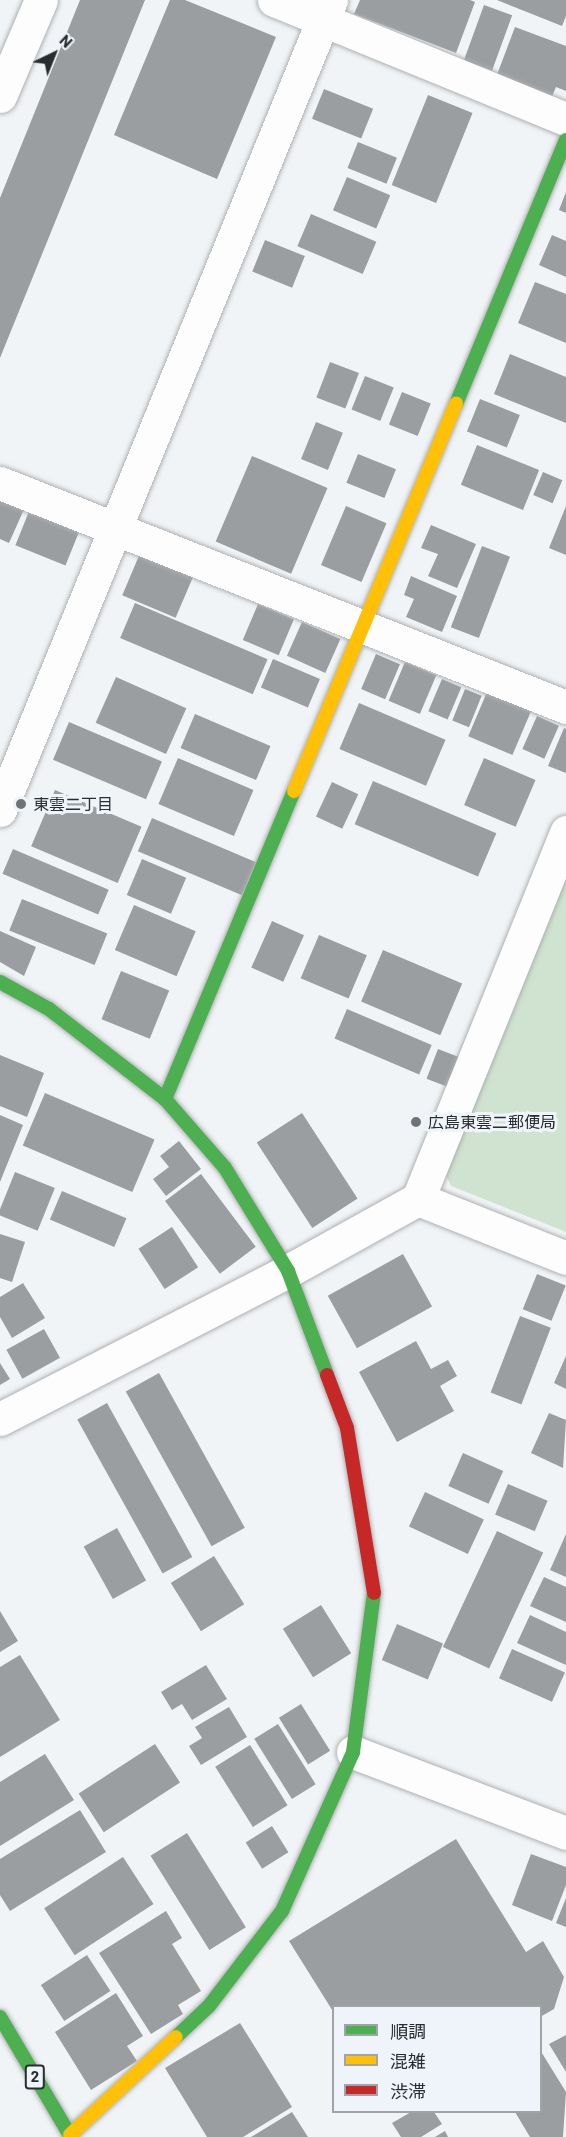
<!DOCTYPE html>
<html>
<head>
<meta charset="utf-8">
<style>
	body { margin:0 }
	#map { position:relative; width:566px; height:2137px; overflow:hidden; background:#f1f4f6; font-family:Barlow,"Noto Sans JP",sans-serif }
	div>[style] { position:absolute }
	.green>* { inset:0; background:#cfe3d0 }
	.building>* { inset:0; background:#9b9ea0; transform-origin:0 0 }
	.roads { filter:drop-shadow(0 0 2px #aeb0b2) drop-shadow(0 0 2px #aeb0b2) }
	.street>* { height:33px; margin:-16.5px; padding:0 16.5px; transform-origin:16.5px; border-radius:16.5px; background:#fdfdfe }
	.fast>* { height:14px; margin:-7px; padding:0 7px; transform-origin:7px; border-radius:7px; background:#4caf50 }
	.slow>* { height:14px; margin:-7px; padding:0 7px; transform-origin:7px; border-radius:7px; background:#ffc107 }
	.jam>* { height:14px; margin:-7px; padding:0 7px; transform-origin:7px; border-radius:7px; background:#c62828 }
	.dots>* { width:16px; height:16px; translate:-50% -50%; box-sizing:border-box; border:3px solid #eef4f9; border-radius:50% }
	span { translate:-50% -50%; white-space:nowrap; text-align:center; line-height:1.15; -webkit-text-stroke:6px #eef4f9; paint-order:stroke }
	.shield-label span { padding:2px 4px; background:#eef4f9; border:2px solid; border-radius:4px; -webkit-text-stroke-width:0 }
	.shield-label { font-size:15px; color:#2a2d2f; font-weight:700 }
	.poi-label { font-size:16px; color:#2a2d2f }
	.left { translate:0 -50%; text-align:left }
	.legend { position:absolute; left:332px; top:2005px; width:210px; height:108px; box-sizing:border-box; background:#eef4f9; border:2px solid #a0a4a8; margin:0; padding:8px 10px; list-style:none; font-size:18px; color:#2a2d2f }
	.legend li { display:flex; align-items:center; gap:12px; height:30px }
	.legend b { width:30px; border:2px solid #a0a4a8 }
	.north { position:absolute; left:24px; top:24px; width:60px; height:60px; -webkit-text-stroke:4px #eef4f9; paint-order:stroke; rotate:43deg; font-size:16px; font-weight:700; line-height:24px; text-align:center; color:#2a2d2f }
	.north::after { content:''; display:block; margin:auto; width:21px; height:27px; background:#2a2d2f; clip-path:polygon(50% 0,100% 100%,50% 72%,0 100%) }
</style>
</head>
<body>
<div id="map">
	<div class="green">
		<i style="clip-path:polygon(566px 876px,566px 1232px,451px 1186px,444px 1171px)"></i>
	</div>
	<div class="building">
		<i style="clip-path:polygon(80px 0,145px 0,0 358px,0 198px)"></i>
		<i style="clip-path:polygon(170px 0,185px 0,276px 37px,217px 179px,114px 135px)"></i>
		<i style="clip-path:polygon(360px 0,470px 0,475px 2px,456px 53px,354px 14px)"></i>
		<i style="clip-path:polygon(497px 0,566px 0,566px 16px,562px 26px)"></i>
		<i style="left:484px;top:5px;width:30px;height:59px;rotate:20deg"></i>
		<i style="clip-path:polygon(515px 27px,566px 46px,566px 91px,556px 87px,550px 101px,495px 80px)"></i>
		<i style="left:324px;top:89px;width:53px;height:32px;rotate:22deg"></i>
		<i style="left:428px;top:95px;width:48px;height:97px;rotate:22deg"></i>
		<i style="left:358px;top:142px;width:42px;height:28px;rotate:22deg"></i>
		<i style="left:347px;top:177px;width:47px;height:36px;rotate:23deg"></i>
		<i style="clip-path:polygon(566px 192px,566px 213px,559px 210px)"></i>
		<i style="left:311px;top:214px;width:71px;height:35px;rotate:23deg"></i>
		<i style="clip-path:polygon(552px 235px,566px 241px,566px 277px,539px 265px)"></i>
		<i style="left:265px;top:240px;width:43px;height:34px;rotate:22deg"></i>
		<i style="clip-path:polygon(535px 282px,566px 294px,566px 343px,518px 323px)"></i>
		<i style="clip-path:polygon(510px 354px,566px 377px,566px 423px,494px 394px)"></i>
		<i style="left:330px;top:362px;width:31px;height:38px;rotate:21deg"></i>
		<i style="left:365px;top:376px;width:31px;height:36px;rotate:22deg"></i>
		<i style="left:402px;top:392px;width:31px;height:35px;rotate:22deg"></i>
		<i style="left:480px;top:399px;width:43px;height:35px;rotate:22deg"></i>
		<i style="left:316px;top:422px;width:29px;height:40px;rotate:22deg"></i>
		<i style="left:477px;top:445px;width:67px;height:43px;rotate:22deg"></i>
		<i style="left:358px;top:454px;width:41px;height:31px;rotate:22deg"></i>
		<i style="left:252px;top:456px;width:82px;height:93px;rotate:23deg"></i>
		<i style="left:543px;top:472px;width:21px;height:25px;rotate:23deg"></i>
		<i style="clip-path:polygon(0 496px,25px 507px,9px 543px,0 539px)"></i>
		<i style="left:346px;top:506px;width:44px;height:64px;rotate:23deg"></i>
		<i style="clip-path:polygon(566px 506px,566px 555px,549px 548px)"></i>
		<i style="left:30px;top:509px;width:54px;height:39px;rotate:22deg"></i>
		<i style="clip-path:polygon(431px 525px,476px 544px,457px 588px,428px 576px,438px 554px,421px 548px)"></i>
		<i style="left:482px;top:546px;width:30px;height:87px;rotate:21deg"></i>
		<i style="left:141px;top:551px;width:58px;height:48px;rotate:23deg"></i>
		<i style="clip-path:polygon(411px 576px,457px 596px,442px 632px,406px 617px,414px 599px,404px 595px)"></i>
		<i style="left:135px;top:603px;width:144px;height:38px;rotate:23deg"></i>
		<i style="left:258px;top:604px;width:39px;height:39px;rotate:23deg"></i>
		<i style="left:302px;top:622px;width:42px;height:37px;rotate:24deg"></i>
		<i style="left:376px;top:654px;width:26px;height:38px;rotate:23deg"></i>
		<i style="left:273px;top:659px;width:51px;height:31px;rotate:23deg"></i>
		<i style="left:405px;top:662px;width:34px;height:42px;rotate:23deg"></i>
		<i style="left:116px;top:677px;width:77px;height:50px;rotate:24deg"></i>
		<i style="left:442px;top:679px;width:21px;height:35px;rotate:23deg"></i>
		<i style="left:465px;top:689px;width:18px;height:34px;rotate:22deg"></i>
		<i style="left:487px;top:692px;width:48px;height:48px;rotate:23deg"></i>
		<i style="left:359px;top:703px;width:94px;height:50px;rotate:23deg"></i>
		<i style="left:195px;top:714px;width:82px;height:37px;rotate:23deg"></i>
		<i style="left:537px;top:716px;width:24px;height:36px;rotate:24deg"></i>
		<i style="left:69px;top:722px;width:101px;height:41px;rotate:23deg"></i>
		<i style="clip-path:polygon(564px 728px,566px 729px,566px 773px,548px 766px)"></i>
		<i style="left:178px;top:758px;width:82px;height:50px;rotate:23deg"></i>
		<i style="left:484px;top:758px;width:56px;height:51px;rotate:23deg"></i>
		<i style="left:373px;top:781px;width:134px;height:47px;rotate:23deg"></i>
		<i style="left:332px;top:782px;width:29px;height:38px;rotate:25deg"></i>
		<i style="left:55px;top:790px;width:94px;height:61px;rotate:23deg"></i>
		<i style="left:152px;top:818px;width:113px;height:36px;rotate:23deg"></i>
		<i style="left:13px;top:849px;width:104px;height:27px;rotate:23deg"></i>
		<i style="left:142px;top:859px;width:48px;height:39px;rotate:23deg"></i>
		<i style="left:22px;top:899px;width:92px;height:34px;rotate:22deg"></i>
		<i style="left:134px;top:905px;width:67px;height:49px;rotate:23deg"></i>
		<i style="left:272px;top:921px;width:35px;height:51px;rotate:24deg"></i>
		<i style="clip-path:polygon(0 931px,36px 947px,24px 976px,0 962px)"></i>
		<i style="left:319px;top:935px;width:52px;height:47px;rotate:23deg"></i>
		<i style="left:383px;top:950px;width:86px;height:56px;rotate:23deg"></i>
		<i style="left:121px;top:971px;width:52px;height:52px;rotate:22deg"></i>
		<i style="left:347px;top:1009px;width:92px;height:32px;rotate:23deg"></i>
		<i style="left:438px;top:1049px;width:25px;height:32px;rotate:21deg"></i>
		<i style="clip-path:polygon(0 1055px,44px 1073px,27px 1117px,0 1106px)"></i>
		<i style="left:45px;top:1093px;width:119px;height:57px;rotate:23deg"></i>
		<i style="left:302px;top:1113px;width:102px;height:54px;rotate:57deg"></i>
		<i style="clip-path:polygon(0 1115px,23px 1125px,0 1182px)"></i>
		<i style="clip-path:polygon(179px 1141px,201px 1169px,166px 1196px,153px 1179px,169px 1167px,160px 1156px)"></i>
		<i style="left:15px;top:1172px;width:43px;height:46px;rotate:22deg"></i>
		<i style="left:201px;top:1174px;width:91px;height:45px;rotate:53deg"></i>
		<i style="left:62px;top:1191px;width:70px;height:31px;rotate:23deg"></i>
		<i style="left:172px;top:1227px;width:48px;height:40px;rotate:57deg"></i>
		<i style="clip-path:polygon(0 1234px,25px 1242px,12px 1282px,0 1278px)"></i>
		<i style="left:403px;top:1254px;width:60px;height:86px;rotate:61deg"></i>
		<i style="left:537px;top:1274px;width:31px;height:38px;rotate:22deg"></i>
		<i style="clip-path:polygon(23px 1283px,45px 1318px,12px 1338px,0 1317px,0 1297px)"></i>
		<i style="left:520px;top:1316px;width:33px;height:82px;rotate:21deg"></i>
		<i style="left:44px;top:1329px;width:33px;height:43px;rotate:61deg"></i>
		<i style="clip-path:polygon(416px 1341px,431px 1369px,448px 1360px,457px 1376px,440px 1386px,454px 1411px,397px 1442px,359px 1372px)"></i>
		<i style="clip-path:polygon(566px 1356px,566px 1389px,554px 1383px)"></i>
		<i style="clip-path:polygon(0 1363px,10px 1379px,0 1385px)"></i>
		<i style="left:159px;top:1373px;width:177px;height:38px;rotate:61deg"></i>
		<i style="left:107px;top:1403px;width:176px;height:34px;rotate:61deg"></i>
		<i style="clip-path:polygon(549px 1413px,566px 1420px,563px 1468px,531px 1453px)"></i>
		<i style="left:463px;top:1453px;width:44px;height:36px;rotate:24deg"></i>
		<i style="left:508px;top:1484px;width:43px;height:33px;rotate:23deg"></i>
		<i style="left:425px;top:1492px;width:65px;height:38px;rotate:25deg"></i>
		<i style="left:117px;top:1528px;width:60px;height:38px;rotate:61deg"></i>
		<i style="left:497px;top:1531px;width:51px;height:128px;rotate:25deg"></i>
		<i style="clip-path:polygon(566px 1534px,566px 1577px,550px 1570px)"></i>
		<i style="left:214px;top:1556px;width:57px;height:51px;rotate:58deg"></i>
		<i style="clip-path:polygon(544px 1577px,566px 1587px,566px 1622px,530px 1606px)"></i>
		<i style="left:321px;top:1605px;width:57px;height:45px;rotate:58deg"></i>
		<i style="clip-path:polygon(0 1611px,18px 1641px,0 1652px)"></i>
		<i style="clip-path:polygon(530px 1615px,566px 1632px,566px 1665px,517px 1643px)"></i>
		<i style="left:397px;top:1624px;width:50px;height:39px;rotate:23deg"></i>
		<i style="left:512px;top:1649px;width:58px;height:32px;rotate:24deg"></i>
		<i style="clip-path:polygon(20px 1655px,60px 1720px,0 1757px,0 1667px)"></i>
		<i style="clip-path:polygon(206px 1665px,227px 1699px,192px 1720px,182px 1704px,172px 1710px,161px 1692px)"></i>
		<i style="left:301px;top:1704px;width:55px;height:26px;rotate:58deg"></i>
		<i style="clip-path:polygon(229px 1707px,247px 1737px,201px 1765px,189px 1746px,202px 1738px,195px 1727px)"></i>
		<i style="left:278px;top:1724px;width:71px;height:28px;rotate:58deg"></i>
		<i style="left:155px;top:1744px;width:46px;height:91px;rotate:57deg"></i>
		<i style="left:250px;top:1745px;width:71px;height:41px;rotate:58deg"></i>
		<i style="clip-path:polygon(45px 1754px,74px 1800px,0 1846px,0 1782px)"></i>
		<i style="clip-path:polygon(80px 1810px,106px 1852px,10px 1911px,0 1895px,0 1859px)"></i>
		<i style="left:272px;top:1826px;width:31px;height:31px;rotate:58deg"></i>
		<i style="left:187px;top:1833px;width:111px;height:43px;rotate:58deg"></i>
		<i style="clip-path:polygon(456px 1839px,526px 1952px,543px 1941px,564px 1977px,554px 2009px,540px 2017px,540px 2006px,334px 2006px,334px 2013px,289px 1941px)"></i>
		<i style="clip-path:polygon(531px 1854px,566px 1867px,566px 1885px,552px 1921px,512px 1905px)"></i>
		<i style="left:123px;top:1857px;width:56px;height:94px;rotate:57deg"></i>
		<i style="clip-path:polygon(566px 1898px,566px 1927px,556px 1923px)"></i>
		<i style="clip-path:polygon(166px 1911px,182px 1938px,172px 1944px,201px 1991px,178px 2005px,183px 2014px,151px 2034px,99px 1953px)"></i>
		<i style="left:87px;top:1955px;width:43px;height:55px;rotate:57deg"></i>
		<i style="clip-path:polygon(116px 1993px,143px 2036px,127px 2046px,137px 2061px,91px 2090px,55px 2032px)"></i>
		<i style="clip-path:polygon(240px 2023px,292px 2107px,243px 2137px,207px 2137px,165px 2068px)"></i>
		<i style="clip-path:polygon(566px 2035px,566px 2072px,549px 2044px)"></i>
		<i style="clip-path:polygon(540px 2050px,566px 2092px,563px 2137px,530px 2137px,515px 2112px,540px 2112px)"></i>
		<i style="clip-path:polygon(292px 2112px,308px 2137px,251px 2137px)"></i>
		<i style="clip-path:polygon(411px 2112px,434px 2112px,442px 2124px,421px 2137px,401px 2137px,392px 2123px)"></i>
		<i style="clip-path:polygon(445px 2131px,448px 2137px,435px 2137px)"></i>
	</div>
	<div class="roads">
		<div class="street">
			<i style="left:274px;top:0;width:315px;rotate:22.2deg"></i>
			<i style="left:0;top:96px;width:104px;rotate:-66.9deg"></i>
			<i style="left:0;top:483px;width:609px;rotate:21.59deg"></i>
			<i style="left:0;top:810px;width:875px;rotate:-67.77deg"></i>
			<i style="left:418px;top:1199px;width:159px;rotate:21.7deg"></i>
			<i style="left:0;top:1419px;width:324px;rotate:-27.2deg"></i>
			<i style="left:288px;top:1271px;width:149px;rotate:-29deg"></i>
			<i style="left:418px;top:1199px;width:396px;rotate:-68deg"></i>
			<i style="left:353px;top:1752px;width:228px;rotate:20.8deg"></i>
		</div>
		<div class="fast">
			<i style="left:456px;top:404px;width:286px;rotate:-67.4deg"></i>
			<i style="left:0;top:982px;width:56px;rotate:28.9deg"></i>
			<i style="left:49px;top:1009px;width:147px;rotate:37.8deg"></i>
			<i style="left:165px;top:1099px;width:91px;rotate:49deg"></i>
			<i style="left:225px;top:1168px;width:121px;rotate:58.5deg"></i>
			<i style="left:288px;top:1271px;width:111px;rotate:69.4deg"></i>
			<i style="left:165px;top:1099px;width:334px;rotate:-67.3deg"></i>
			<i style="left:0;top:2017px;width:139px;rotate:59.4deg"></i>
			<i style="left:176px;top:2037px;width:45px;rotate:-43.2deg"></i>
			<i style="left:209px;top:2006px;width:120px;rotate:-52.5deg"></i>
			<i style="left:282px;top:1911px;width:174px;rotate:-65.9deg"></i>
			<i style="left:353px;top:1752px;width:160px;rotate:-82.5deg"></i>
		</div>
		<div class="slow">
			<i style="left:294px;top:791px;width:420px;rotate:-67.3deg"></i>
			<i style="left:70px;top:2135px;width:144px;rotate:-42.8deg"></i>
		</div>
		<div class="jam">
			<i style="left:327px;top:1375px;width:57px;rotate:69.3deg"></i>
			<i style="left:347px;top:1428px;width:167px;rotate:80.7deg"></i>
		</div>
	</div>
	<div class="dots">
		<i style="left:21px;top:804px;background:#707375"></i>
		<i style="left:416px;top:1122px;background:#707375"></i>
	</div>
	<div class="shield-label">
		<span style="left:35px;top:2077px">2</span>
	</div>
	<div class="poi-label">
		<span class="left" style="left:33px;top:804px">東雲二丁目</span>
		<span class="left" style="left:428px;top:1122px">広島東雲二郵便局</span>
	</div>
	<ul class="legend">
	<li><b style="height:8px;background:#4caf50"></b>順調</li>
	<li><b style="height:8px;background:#ffc107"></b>混雑</li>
	<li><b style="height:8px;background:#c62828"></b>渋滞</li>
	</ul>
	<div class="north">N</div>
</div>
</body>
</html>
